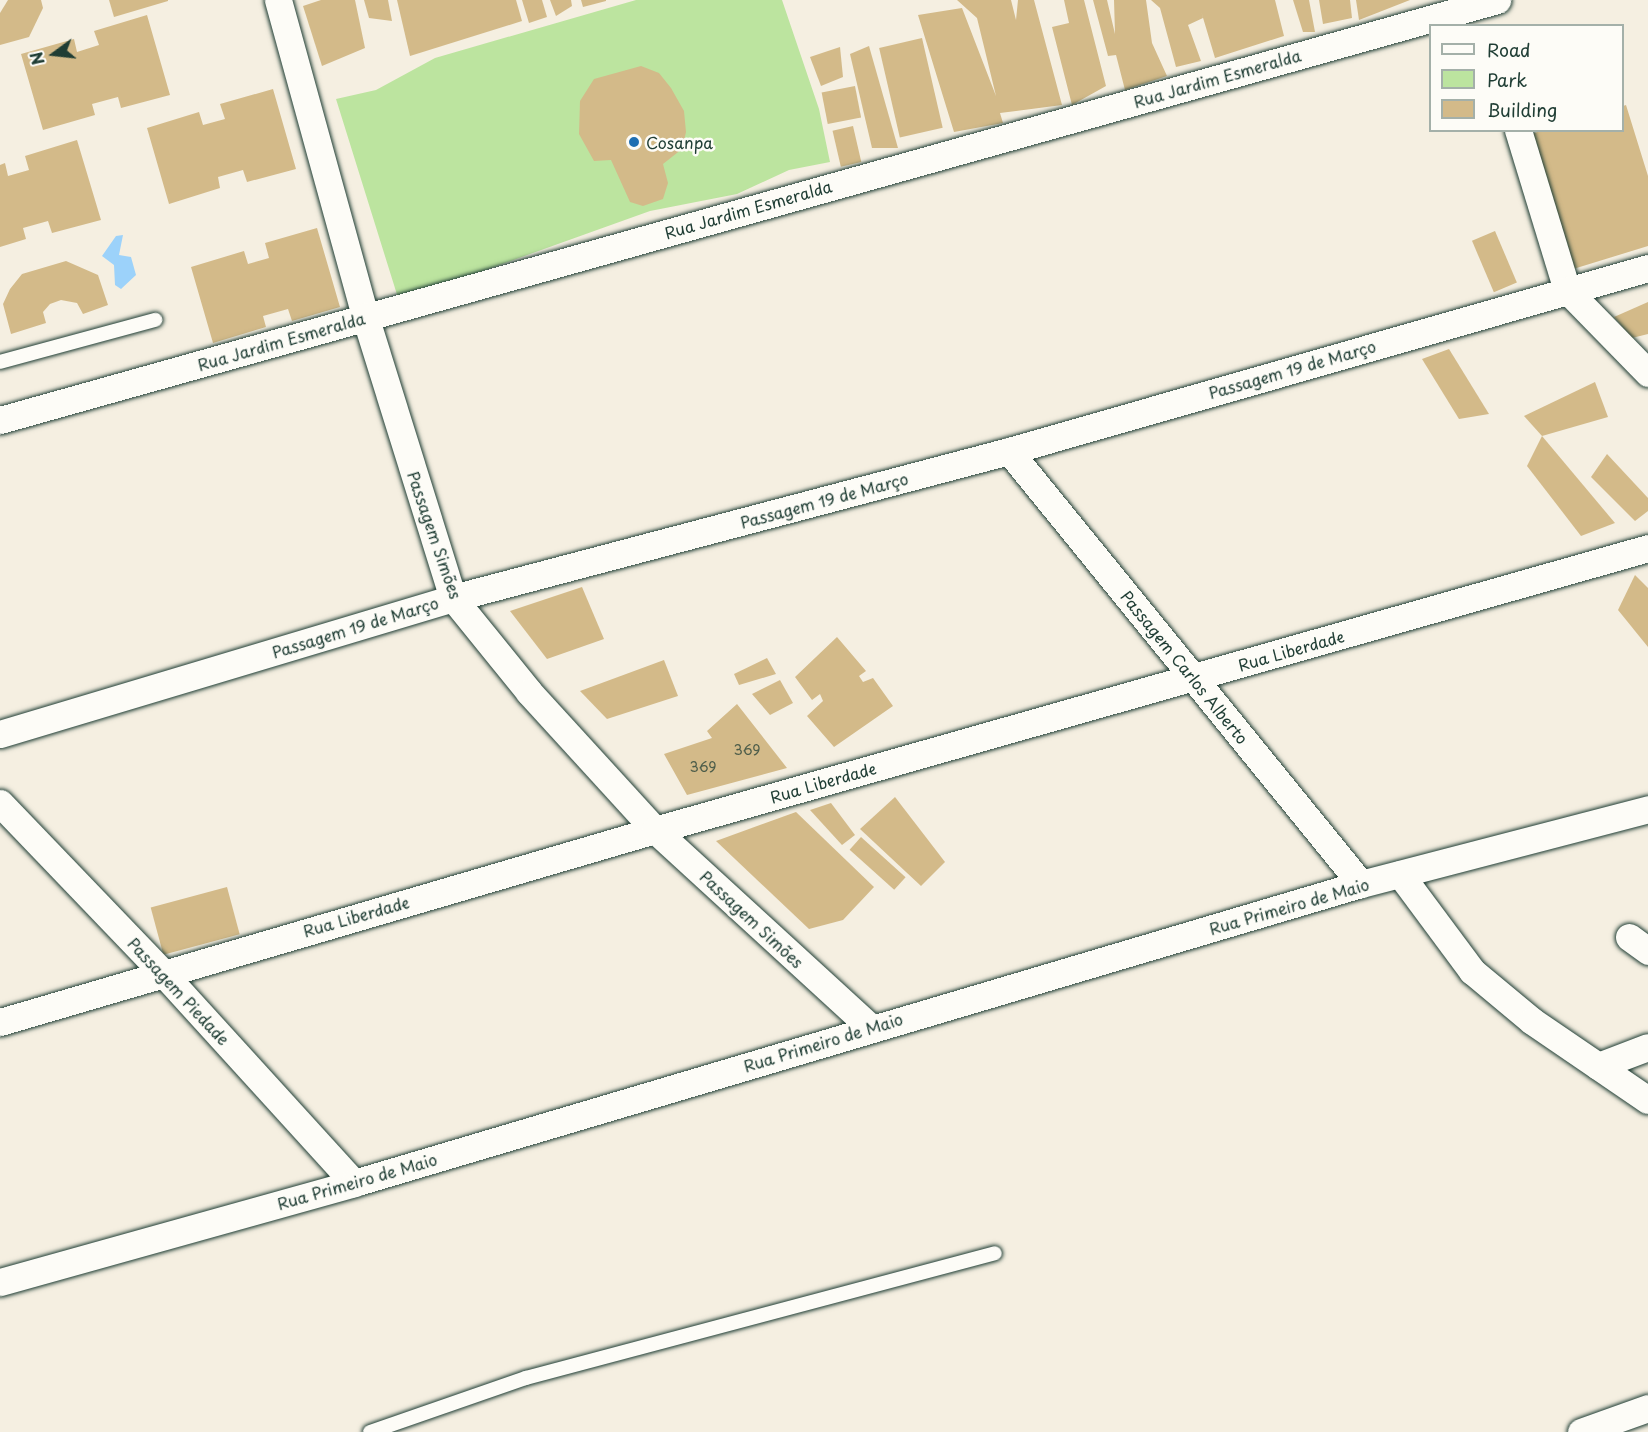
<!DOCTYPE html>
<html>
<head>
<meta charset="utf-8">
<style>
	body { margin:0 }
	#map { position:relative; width:1648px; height:1432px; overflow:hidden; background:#f5efe1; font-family:"Playpen Sans",sans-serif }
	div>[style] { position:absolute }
	.green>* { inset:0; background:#bce49f }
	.water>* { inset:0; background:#9cd2fa }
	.building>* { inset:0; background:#d3ba89; transform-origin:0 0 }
	.roads { filter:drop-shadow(0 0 2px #1f3d34) drop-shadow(0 0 2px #1f3d34) }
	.lane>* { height:14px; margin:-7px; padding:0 7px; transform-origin:7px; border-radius:7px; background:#fdfcf7 }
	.street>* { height:27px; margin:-13.5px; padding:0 13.5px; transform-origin:13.5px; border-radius:13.5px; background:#fdfcf7 }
	.dots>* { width:16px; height:16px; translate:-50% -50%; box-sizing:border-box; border:3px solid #fdfcf7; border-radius:50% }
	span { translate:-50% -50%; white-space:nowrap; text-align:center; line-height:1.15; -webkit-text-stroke:5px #fdfcf7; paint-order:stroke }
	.number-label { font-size:14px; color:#4c5c49 }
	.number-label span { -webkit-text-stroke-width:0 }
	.street-label { font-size:16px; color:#1f3d34 }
	.poi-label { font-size:16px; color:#1f3d34 }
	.left { translate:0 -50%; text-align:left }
	.legend { position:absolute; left:1429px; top:24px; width:195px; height:108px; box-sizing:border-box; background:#fdfcf7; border:2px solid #a4b0a9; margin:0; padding:8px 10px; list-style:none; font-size:18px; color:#1f3d34 }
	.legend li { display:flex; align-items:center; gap:12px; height:30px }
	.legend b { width:30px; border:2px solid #a4b0a9 }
	.north { position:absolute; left:24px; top:24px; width:60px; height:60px; -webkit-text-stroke:4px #fdfcf7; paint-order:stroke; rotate:255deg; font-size:16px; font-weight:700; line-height:24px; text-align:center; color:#1f3d34 }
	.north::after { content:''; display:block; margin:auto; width:21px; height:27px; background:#1f3d34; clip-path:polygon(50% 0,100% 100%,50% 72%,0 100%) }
</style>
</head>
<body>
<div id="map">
	<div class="green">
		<i style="clip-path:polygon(636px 0,782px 0,819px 109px,830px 162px,789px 170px,737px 194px,650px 211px,399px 301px,336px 99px,376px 90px,435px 58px)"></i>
	</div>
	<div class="water">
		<i style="clip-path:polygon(123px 235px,119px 255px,131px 257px,136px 275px,121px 289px,115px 285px,114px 265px,102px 256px,116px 236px)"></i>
	</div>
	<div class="building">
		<i style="clip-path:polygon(8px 0,41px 0,43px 8px,29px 37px,0 45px,0 13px)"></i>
		<i style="clip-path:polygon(109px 0,168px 0,168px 1px,114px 17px)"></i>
		<i style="clip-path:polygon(321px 0,355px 0,365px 48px,322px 66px,303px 6px)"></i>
		<i style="clip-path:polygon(364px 0,388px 0,392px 21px,369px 18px)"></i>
		<i style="clip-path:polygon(397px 0,516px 0,522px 21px,410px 56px)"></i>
		<i style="clip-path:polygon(522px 0,542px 0,547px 17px,529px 23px)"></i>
		<i style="clip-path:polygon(550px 0,571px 0,572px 6px,556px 16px)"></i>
		<i style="clip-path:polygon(581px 0,606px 0,606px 1px,583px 7px)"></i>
		<i style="clip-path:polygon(957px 0,1011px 0,1016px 20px,1018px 0,1034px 0,1062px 105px,1000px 113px,1003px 123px,954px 132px,918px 15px,962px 8px,996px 96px,977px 18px)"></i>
		<i style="clip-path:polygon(1064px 0,1084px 0,1106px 86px,1072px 105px,1052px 27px,1069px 23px)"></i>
		<i style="clip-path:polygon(1093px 0,1107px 0,1115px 34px,1114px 0,1146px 0,1152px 43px,1167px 76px,1125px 90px,1116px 55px,1108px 56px)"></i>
		<i style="clip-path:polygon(1151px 0,1275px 0,1284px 36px,1215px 58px,1201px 11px,1203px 18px,1188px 25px,1201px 61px,1176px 67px,1160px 8px)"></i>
		<i style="clip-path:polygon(1293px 0,1309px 0,1315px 32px,1303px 32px)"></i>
		<i style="clip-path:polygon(1319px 0,1350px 0,1352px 18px,1323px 24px)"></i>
		<i style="clip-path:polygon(1356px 0,1410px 0,1359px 20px)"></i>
		<i style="clip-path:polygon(147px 15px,170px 95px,121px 108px,118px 97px,92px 104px,95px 115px,43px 130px,21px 54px,74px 39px,77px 52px,99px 45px,94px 31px)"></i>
		<i style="left:922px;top:38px;width:92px;height:44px;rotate:77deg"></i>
		<i style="clip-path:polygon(869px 46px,898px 148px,872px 148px,850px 54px)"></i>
		<i style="clip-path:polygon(840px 47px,843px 77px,821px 86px,810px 57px)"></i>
		<i style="clip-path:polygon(641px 66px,659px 73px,671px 88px,684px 111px,686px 132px,682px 149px,663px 164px,668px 183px,663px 199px,643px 206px,630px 202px,611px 160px,594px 161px,579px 134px,580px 101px,594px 79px)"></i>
		<i style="left:855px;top:86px;width:32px;height:34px;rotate:79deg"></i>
		<i style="clip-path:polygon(273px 89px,296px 169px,247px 182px,243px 170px,218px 177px,220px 188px,169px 204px,147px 128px,199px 112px,203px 125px,225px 119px,220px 104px)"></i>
		<i style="clip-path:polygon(1626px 105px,1648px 176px,1648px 246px,1570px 270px,1529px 135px,1543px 130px,1623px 130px,1623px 106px)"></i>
		<i style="left:853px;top:126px;width:37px;height:21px;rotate:77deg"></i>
		<i style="clip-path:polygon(77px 140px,101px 220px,52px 233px,48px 221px,23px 228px,26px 239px,0 247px,0 165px,5px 163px,8px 176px,29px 170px,25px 156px)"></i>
		<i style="clip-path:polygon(317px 228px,340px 307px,292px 321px,288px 309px,263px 316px,266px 327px,213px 343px,191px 267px,244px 251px,248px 264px,269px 258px,265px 243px)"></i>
		<i style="left:1495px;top:231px;width:56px;height:25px;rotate:67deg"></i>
		<i style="clip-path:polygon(66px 261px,98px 275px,108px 305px,83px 314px,77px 303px,61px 300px,50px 304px,43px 312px,46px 323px,11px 334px,3px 304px,10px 289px,22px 274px)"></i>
		<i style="clip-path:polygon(1648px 302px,1648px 334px,1632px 338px,1614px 317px)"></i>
		<i style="clip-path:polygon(1449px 349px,1489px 414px,1459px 419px,1422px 359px)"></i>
		<i style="clip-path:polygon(1595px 382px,1608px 417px,1542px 436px,1524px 416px)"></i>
		<i style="clip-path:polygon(1542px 436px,1615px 523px,1581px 536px,1527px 466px)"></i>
		<i style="clip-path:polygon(1607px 454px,1648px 498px,1648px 511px,1635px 521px,1591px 477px)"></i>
		<i style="clip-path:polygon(1635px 575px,1648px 588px,1648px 647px,1618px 610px)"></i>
		<i style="clip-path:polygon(582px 587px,604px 639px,547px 659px,510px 611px)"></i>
		<i style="clip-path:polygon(837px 637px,866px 671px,859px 676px,863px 682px,873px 678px,893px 706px,834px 747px,807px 716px,823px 701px,820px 694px,812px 700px,795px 677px)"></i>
		<i style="clip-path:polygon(767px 658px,776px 674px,739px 685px,734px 674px)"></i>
		<i style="clip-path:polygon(664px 660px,678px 696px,607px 719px,580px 691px)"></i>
		<i style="clip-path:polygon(780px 680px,793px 703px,770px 715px,752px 694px)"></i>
		<i style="clip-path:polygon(737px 704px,787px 768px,687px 795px,664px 754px,712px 738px,707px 731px)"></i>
		<i style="clip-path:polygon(895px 797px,945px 862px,921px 886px,860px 829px)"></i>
		<i style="clip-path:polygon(831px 803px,855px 835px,842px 845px,810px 810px)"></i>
		<i style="clip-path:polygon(796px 812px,874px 887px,843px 920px,809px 929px,716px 841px)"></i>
		<i style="left:861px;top:837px;width:60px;height:17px;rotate:42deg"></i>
		<i style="left:227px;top:887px;width:49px;height:79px;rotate:75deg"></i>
	</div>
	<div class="roads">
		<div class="lane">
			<i style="left:0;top:362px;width:161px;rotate:-15.2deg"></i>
			<i style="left:370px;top:1432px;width:165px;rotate:-19.1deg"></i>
			<i style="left:526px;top:1378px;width:485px;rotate:-14.9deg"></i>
		</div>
		<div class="street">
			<i style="left:278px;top:0;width:328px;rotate:74.6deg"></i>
			<i style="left:365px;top:316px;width:295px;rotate:72.7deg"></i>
			<i style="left:453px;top:598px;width:121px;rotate:51deg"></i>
			<i style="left:529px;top:692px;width:187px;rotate:47.6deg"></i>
			<i style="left:655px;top:830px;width:293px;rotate:42.5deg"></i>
			<i style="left:1518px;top:130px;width:167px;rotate:73deg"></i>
			<i style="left:1567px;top:290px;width:116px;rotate:45.7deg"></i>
			<i style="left:0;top:420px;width:1555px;rotate:-15.67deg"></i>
			<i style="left:1009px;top:451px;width:558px;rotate:50.89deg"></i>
			<i style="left:0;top:734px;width:473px;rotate:-16.7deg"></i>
			<i style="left:453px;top:598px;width:575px;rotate:-14.81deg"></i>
			<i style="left:1009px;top:451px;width:665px;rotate:-15.98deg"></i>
			<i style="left:0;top:803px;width:234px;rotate:46.2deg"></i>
			<i style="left:162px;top:972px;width:285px;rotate:47.7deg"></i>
			<i style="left:1400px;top:874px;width:121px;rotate:53.4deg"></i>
			<i style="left:1472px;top:971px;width:78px;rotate:39.8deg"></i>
			<i style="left:1532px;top:1021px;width:140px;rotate:34.3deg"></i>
			<i style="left:1629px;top:937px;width:24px;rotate:36deg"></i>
			<i style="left:0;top:1022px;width:683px;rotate:-16.34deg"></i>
			<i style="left:655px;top:830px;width:1032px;rotate:-15.85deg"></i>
			<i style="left:1598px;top:1066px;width:53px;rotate:-20.8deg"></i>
			<i style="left:0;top:1282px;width:368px;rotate:-15.6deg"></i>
			<i style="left:354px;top:1183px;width:1050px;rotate:-16.54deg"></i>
			<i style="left:1361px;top:884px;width:297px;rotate:-14.6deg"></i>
			<i style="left:1581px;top:1432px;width:71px;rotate:-19.7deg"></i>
		</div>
	</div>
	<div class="dots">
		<i style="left:634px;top:142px;background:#1f6fb2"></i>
	</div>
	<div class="number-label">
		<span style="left:747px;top:750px">369</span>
		<span style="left:703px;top:767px">369</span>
	</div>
	<div class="street-label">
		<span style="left:1217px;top:78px;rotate:-16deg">Rua Jardim Esmeralda</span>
		<span style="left:748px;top:209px;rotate:-16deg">Rua Jardim Esmeralda</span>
		<span style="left:281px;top:341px;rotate:-16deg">Rua Jardim Esmeralda</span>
		<span style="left:1292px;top:369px;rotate:-16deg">Passagem 19 de Março</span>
		<span style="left:824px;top:500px;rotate:-15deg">Passagem 19 de Março</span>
		<span style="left:435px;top:535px;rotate:71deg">Passagem Simões</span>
		<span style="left:355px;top:627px;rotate:-17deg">Passagem 19 de Março</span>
		<span style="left:1291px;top:650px;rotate:-16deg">Rua Liberdade</span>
		<span style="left:1185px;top:667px;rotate:51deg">Passagem Carlos Alberto</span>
		<span style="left:823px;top:782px;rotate:-16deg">Rua Liberdade</span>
		<span style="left:1289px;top:906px;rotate:-16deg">Rua Primeiro de Maio</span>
		<span style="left:356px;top:916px;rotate:-16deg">Rua Liberdade</span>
		<span style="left:752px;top:919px;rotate:43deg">Passagem Simões</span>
		<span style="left:179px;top:991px;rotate:47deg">Passagem Piedade</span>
		<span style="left:823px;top:1042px;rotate:-17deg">Rua Primeiro de Maio</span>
		<span style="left:357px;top:1181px;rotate:-16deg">Rua Primeiro de Maio</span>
	</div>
	<div class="poi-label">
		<span class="left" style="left:646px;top:142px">Cosanpa</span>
	</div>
	<ul class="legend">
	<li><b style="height:8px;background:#fdfcf7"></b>Road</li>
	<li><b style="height:16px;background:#bce49f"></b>Park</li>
	<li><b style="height:16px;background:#d3ba89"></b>Building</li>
	</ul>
	<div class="north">N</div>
</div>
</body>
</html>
